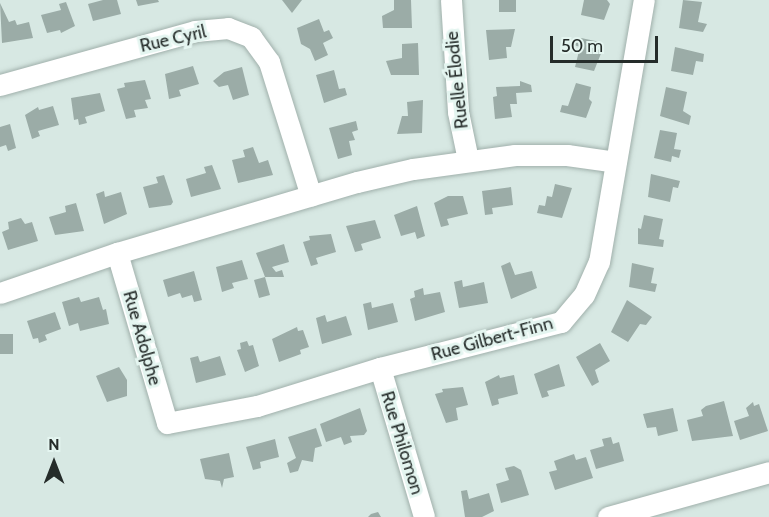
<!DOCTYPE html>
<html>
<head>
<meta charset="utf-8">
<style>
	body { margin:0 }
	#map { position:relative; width:769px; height:517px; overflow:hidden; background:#d7e8e3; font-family:Cabin,sans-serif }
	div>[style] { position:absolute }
	.building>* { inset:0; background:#9baca7; transform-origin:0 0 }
	.roads { filter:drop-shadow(0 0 2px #a0b0ab) drop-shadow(0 0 2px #a0b0ab) }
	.minor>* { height:21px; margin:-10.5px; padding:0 10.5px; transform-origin:10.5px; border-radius:10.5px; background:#fff }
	span { translate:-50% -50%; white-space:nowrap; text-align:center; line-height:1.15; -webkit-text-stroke:6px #e4f5f0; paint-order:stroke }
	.street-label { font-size:18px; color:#252c2a }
	.north { position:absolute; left:24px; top:433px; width:60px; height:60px; -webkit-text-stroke:4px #e4f5f0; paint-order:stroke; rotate:0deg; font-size:16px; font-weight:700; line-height:24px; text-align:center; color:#252c2a }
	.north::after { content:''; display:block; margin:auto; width:21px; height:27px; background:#252c2a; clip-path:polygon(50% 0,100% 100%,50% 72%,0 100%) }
	.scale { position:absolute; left:550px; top:36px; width:108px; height:27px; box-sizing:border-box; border:3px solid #252c2a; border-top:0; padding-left:8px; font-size:18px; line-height:21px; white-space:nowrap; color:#252c2a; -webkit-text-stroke:4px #e4f5f0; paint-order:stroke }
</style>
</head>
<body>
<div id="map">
	<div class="building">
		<i style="clip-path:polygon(103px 0,117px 0,121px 14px,93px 21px,88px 4px)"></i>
		<i style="clip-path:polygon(136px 0,158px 0,159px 2px,138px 6px)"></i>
		<i style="clip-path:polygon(282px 0,302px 0,292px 13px)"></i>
		<i style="clip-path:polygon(394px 0,411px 0,412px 28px,383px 28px,382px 16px,394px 10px)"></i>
		<i style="left:499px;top:0;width:17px;height:12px"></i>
		<i style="clip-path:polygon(584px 0,607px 0,610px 4px,604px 20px,581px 15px)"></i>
		<i style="clip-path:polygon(683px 0,702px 2px,698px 22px,707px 24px,703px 32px,679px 28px)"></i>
		<i style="clip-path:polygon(66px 2px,75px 26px,61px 33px,60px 30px,47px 33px,41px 15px,61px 10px,59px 4px)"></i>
		<i style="clip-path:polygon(0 3px,9px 22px,15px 20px,17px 25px,29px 22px,33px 38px,2px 43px)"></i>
		<i style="clip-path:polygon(319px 19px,324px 32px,329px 30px,333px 38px,323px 43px,328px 55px,315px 61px,310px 49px,301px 44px,297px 28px)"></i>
		<i style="clip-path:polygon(515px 29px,511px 47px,506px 47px,507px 58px,489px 60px,486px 30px)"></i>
		<i style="clip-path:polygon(581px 38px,600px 42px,598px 50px,602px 51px,594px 71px,575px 67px,580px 47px,574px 45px,575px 39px)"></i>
		<i style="clip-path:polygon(418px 43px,419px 75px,391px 75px,386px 61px,402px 58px,402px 44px)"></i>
		<i style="clip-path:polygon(675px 47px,704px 54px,703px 62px,696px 61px,693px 75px,671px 71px)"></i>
		<i style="clip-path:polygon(193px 66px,199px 84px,179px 90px,181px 96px,169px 99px,165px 74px)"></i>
		<i style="clip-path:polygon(242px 67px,249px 95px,233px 100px,228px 85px,219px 87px,213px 81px,224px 72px)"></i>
		<i style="clip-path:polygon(334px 70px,339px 89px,345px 88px,347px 95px,324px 103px,316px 75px)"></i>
		<i style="clip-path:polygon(145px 80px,151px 99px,145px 100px,148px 108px,134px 110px,136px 117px,126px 119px,117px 89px,125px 87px,124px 83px)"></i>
		<i style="clip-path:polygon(520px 81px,531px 85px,532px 92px,516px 93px,517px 104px,510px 104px,512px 117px,495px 119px,493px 97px,497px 96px,496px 87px,520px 86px)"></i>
		<i style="clip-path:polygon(576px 83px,591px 87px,589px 99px,592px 102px,586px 118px,560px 112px,562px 105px,568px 106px)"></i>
		<i style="clip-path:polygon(666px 87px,687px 92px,683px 111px,691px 116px,689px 125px,660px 116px)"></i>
		<i style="clip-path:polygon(100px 93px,105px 111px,85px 117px,87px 123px,79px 125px,78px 119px,74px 120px,71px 98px)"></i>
		<i style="clip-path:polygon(423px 100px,422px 133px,397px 134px,402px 116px,408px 116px,407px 102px)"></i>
		<i style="clip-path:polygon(53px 106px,59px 125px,38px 131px,40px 136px,32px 139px,25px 115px,38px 107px,39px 110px)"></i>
		<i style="clip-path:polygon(356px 121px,358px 130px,352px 132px,355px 140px,349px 141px,352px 155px,338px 159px,329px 128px)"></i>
		<i style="clip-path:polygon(10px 124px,16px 148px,8px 151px,6px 145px,0 147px,0 127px)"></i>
		<i style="clip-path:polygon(660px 130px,677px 133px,674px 149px,681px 150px,679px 158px,672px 156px,671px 162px,654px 158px)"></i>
		<i style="clip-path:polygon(253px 147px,259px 163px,268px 160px,273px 175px,238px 183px,232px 160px,245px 157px,243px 150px)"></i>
		<i style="clip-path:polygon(212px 165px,221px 189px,191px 197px,186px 179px,206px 173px,204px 167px)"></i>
		<i style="clip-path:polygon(651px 174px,680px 181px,678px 188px,673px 187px,670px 202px,648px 197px)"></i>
		<i style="clip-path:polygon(164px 175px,173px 202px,171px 205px,149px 208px,143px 187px,158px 183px,156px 177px)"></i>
		<i style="clip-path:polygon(555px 184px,572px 188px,562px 218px,537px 213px,539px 205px,545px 206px,547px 196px,552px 197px)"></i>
		<i style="clip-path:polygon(511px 187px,513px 205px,492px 208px,493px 214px,485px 215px,482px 191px)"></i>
		<i style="clip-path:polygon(104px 191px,105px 197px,121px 192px,127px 214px,104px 224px,96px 194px)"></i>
		<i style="clip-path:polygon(448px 196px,463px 196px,468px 214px,447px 219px,449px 225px,441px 227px,434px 203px)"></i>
		<i style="clip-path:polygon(76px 203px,84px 231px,55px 235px,49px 217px,66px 212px,65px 206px)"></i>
		<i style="clip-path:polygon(417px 206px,425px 236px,417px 239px,415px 232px,401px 236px,394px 215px)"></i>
		<i style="clip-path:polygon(644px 215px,663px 219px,659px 239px,664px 240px,663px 247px,638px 244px,638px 228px,641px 229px)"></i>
		<i style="clip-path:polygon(21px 218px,25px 224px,32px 222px,38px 241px,8px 250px,2px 232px,9px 229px,8px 222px)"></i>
		<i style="clip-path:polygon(375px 220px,381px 238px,361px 244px,363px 250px,355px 252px,346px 226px)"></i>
		<i style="clip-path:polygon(331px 234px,336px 252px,316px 258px,318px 264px,311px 266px,303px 242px,310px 240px,309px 236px)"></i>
		<i style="clip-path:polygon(284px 244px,289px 262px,272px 267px,276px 272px,282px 270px,284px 277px,265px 277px,270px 295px,259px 298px,254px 280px,265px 277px,256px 253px)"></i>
		<i style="clip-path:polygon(242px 260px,248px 279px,232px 283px,234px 288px,222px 292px,216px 267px)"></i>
		<i style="clip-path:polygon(510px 262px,515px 275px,532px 271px,537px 288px,511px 299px,501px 266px)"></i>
		<i style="clip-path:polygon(632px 263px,654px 268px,651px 283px,657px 284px,655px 292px,629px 287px)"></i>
		<i style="clip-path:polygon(194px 271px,202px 300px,194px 302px,192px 295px,182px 298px,180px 293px,168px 297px,163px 280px)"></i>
		<i style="clip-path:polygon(462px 280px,463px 287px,484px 282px,488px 303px,459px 308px,454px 282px)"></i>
		<i style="clip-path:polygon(423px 288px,424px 295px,440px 292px,445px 312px,415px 321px,410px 299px,415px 297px,414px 291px)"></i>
		<i style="clip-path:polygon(79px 297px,81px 302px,99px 297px,103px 310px,106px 309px,109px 324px,80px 331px,78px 323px,69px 326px,62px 302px)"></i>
		<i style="clip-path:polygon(627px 300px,652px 317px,646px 325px,640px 324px,628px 342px,611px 332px)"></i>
		<i style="clip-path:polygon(371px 302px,372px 308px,393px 303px,398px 322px,368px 330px,363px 304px)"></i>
		<i style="clip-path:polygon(55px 312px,61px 329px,45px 335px,47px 340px,39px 343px,38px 338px,33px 339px,27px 321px)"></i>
		<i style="clip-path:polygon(325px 315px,327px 322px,346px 316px,352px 335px,322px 344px,316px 318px)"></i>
		<i style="clip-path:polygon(297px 327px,298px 331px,303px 330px,309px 347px,300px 350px,301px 354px,279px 362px,272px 339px)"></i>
		<i style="left:0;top:334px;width:13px;height:20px"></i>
		<i style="clip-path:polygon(247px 341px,249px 346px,253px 345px,259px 366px,245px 372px,237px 350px,241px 349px,240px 343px)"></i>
		<i style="clip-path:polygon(600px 343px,610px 361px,595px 370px,599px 382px,592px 386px,576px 357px)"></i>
		<i style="clip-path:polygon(198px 356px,200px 362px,220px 356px,226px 375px,196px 383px,190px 358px)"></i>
		<i style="clip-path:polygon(559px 364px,565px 386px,547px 391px,549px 396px,542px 398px,534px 374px)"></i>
		<i style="clip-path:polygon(119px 367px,127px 380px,127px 396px,107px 402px,96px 376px)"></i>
		<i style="clip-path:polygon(499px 375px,500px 378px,514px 375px,518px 394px,498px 399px,499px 404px,492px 406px,485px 382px)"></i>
		<i style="clip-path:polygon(463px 387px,468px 405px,456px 408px,458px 420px,446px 423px,435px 394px,443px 392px,442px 389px)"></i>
		<i style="clip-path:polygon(724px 401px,733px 436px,692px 441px,687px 420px,703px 416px,701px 410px,706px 406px)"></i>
		<i style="clip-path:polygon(753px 402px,754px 406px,759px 404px,768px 431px,740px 440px,734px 421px,749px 416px,746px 408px)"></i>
		<i style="clip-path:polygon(360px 408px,367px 431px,364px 435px,350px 436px,352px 442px,344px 445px,341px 437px,326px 442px,320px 424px)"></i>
		<i style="clip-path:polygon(673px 408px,678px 431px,658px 436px,656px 427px,647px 428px,643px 414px)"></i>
		<i style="clip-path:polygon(316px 428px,322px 446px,315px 448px,313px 462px,302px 460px,298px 471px,290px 473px,287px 463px,296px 458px,288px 437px)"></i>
		<i style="clip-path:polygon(611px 437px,613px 444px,619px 442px,624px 461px,596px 469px,590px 450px,604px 446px,602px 439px)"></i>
		<i style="clip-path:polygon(275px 439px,279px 457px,260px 462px,261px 468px,253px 470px,246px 447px)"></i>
		<i style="clip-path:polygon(229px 453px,234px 477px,224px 479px,222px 488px,220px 481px,205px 479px,200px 459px)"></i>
		<i style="clip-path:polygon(574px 454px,576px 460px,586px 457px,593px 478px,555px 490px,549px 472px,557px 470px,554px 461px)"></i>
		<i style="clip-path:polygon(514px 466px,521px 470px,529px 495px,501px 503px,496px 484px,509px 480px,505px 468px)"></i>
		<i style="clip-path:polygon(467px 490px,469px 499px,489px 493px,494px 511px,482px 517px,465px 517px,461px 491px)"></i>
		<i style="clip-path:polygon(378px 512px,381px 517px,368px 517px,371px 514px)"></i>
	</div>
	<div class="roads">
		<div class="minor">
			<i style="left:451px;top:0;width:112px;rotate:86.4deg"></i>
			<i style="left:458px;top:112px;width:49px;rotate:78.2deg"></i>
			<i style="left:0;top:85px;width:202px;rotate:-15.5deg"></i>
			<i style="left:195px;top:31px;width:33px;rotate:-5deg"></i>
			<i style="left:228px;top:28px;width:25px;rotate:21deg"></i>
			<i style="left:251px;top:37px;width:31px;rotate:54deg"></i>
			<i style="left:269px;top:62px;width:140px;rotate:72.6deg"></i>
			<i style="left:117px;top:253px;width:177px;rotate:73.6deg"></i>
			<i style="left:167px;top:423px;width:92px;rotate:-10.7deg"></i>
			<i style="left:257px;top:406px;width:129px;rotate:-17.2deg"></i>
			<i style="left:380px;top:368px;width:187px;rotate:-14.3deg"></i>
			<i style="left:561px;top:322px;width:35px;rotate:-50deg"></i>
			<i style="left:584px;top:295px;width:36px;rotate:-66deg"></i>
			<i style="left:599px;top:262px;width:266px;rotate:-80.3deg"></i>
			<i style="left:0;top:293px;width:124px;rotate:-18.9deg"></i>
			<i style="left:117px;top:253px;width:250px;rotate:-16.5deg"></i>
			<i style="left:357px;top:182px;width:57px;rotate:-13.1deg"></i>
			<i style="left:413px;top:169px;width:103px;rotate:-7.8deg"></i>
			<i style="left:515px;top:155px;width:52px"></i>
			<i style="left:567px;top:155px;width:49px;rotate:8.1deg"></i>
			<i style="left:380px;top:368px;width:155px;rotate:73.5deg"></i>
			<i style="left:608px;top:517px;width:167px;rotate:-15.6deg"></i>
		</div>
	</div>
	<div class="street-label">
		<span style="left:173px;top:39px;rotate:-13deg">Rue Cyril</span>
		<span style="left:457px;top:80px;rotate:-96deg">Ruelle Élodie</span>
		<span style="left:142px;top:338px;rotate:74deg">Rue Adolphe</span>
		<span style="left:492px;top:339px;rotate:-15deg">Rue Gilbert-Finn</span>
		<span style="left:402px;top:443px;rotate:73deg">Rue Philomon</span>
	</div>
	<div class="north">N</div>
	<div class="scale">50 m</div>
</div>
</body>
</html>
